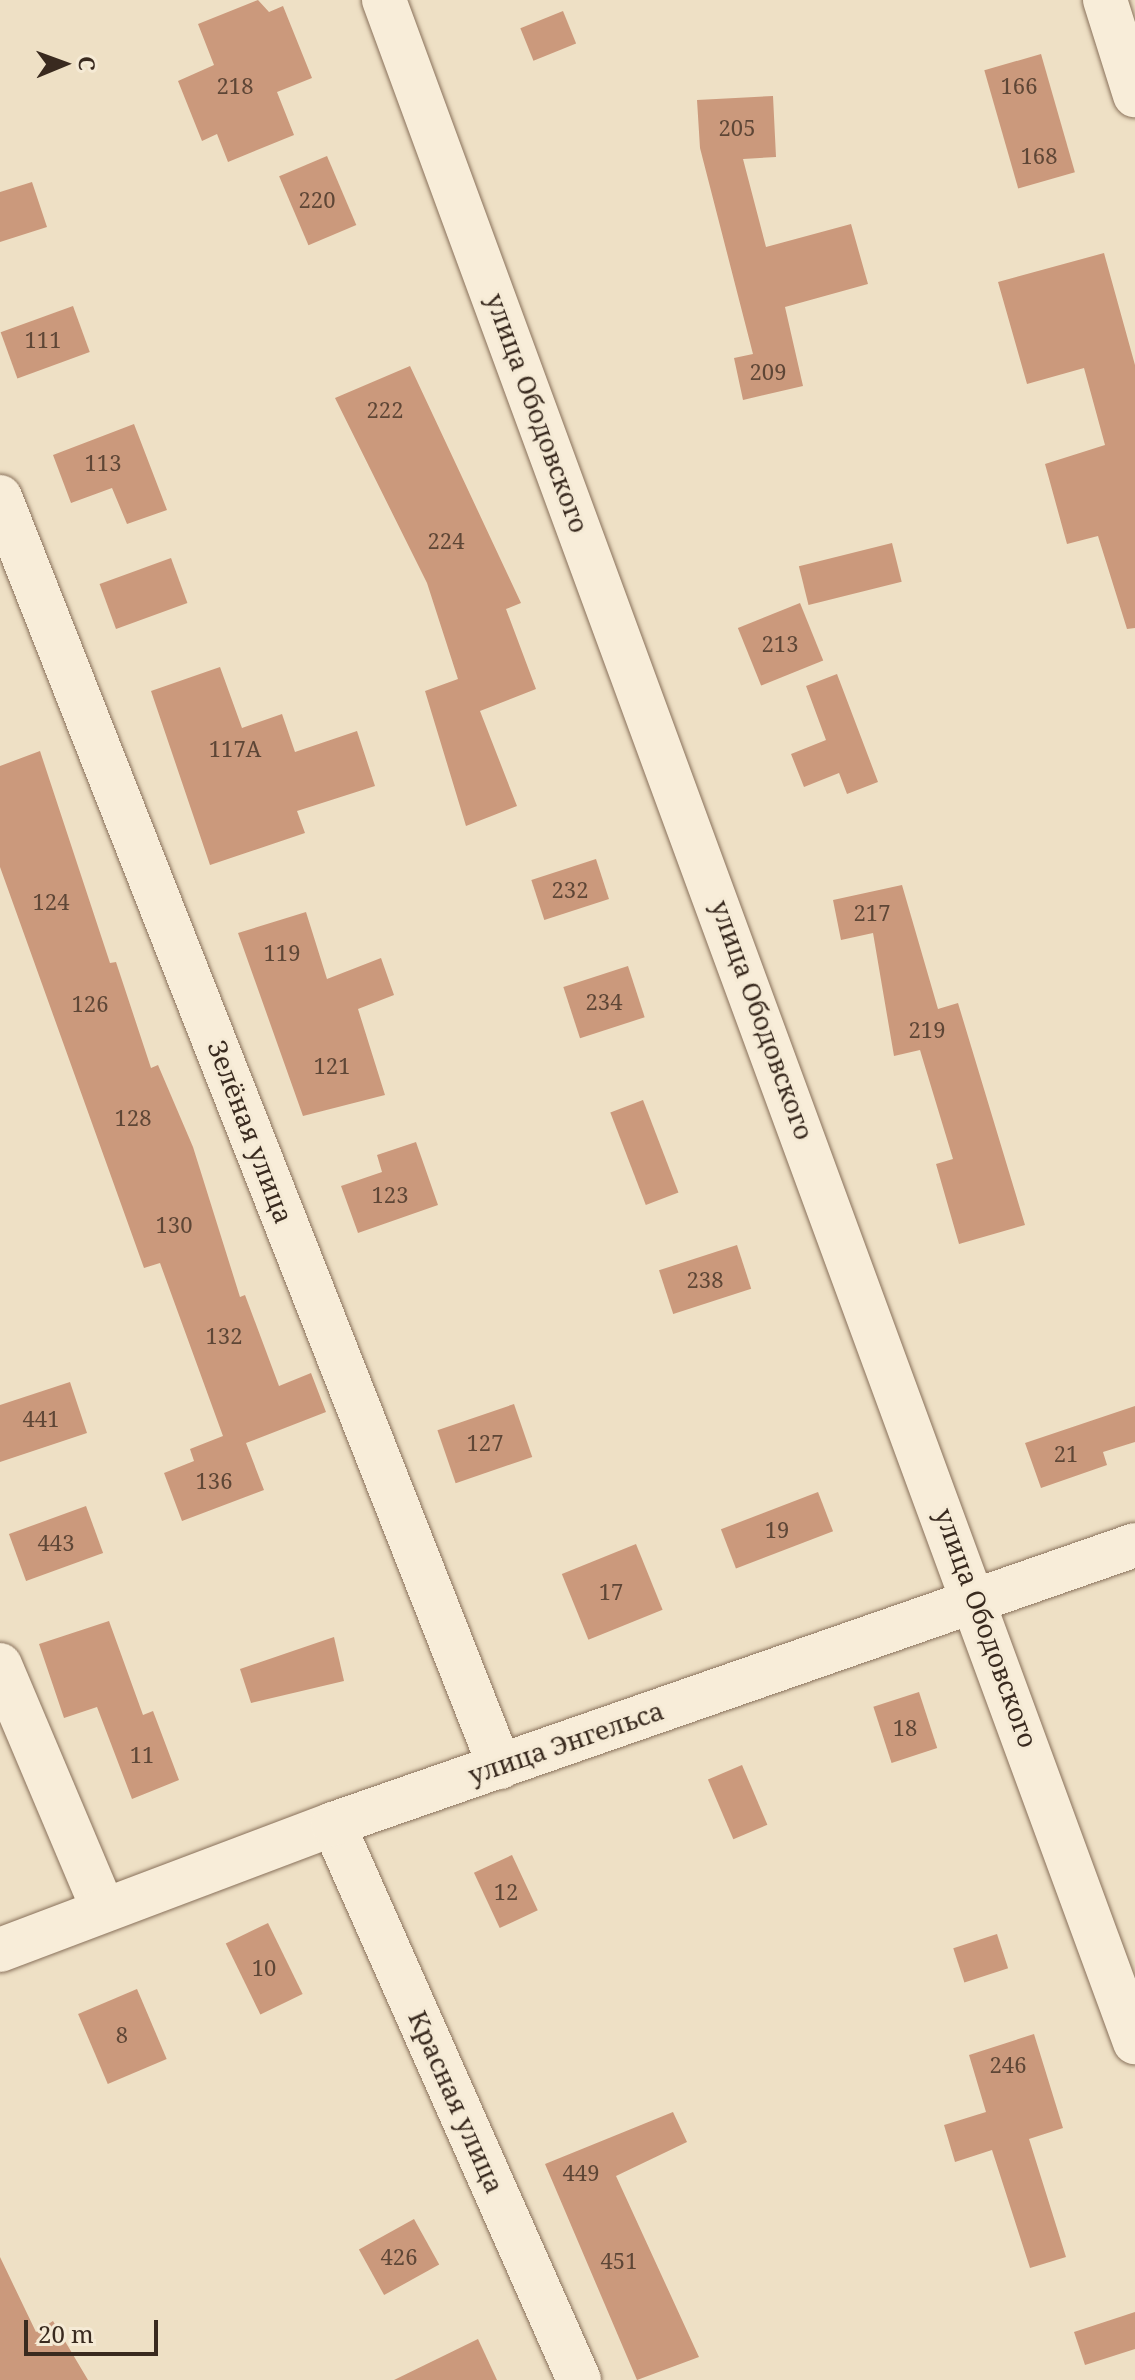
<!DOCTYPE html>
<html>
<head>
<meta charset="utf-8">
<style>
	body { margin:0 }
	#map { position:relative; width:1135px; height:2380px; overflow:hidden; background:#eee0c5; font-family:"Noto Serif",serif }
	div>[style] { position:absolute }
	.building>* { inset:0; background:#cb997c; transform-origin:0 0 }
	.roads { filter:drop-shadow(0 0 2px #89715b) drop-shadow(0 0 2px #89715b) }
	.minor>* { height:44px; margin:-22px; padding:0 22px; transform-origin:22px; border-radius:22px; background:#f8edd9 }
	span { translate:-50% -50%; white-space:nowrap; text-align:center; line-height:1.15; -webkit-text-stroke:6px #f5ead5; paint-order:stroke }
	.number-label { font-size:22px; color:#5e4636 }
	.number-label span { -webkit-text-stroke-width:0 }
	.street-label { font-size:26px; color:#392a1f }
	.north { position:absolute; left:24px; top:24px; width:80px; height:80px; -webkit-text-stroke:6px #f5ead5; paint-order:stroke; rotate:89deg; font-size:22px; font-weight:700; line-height:32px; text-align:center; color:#392a1f }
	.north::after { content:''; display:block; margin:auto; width:28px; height:36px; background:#392a1f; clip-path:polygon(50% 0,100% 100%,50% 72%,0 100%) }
	.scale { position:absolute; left:24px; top:2320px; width:134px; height:36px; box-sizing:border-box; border:4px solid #392a1f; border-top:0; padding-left:10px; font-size:24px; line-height:28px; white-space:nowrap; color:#392a1f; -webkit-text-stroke:6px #f5ead5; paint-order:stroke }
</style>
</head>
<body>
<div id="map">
	<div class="building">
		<i style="clip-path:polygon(258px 0,269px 12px,283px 6px,312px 78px,277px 92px,294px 135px,228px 162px,217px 134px,202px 141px,178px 81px,214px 65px,198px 24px)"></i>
		<i style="left:563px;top:11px;width:35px;height:46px;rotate:68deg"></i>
		<i style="left:1041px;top:54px;width:123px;height:59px;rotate:74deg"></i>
		<i style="clip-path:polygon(773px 96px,776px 157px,743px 159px,766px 247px,851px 224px,868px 284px,785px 307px,803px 386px,743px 400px,734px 358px,753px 354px,700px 148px,697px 100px)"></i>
		<i style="left:327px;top:156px;width:75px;height:52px;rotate:67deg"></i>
		<i style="clip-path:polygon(32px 182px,47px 227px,0 242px,0 192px)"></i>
		<i style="clip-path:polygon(1104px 253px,1135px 365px,1135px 628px,1127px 629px,1098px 536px,1067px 544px,1045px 464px,1105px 445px,1084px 368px,1027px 384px,998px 282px)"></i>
		<i style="left:73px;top:306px;width:49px;height:77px;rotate:70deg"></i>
		<i style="clip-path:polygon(410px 366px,521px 603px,506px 609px,536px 689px,480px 711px,517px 806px,466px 826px,425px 691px,458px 679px,427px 583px,335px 398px)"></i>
		<i style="clip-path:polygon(134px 424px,167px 510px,127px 524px,112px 488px,71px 503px,53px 455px)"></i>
		<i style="left:892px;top:543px;width:40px;height:96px;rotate:76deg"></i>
		<i style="left:171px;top:558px;width:48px;height:76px;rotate:70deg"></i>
		<i style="left:800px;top:603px;width:62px;height:67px;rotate:68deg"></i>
		<i style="clip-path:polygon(220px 667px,242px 728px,282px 714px,295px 752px,357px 731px,375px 786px,297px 811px,305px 833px,210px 865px,151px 691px)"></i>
		<i style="clip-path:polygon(837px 674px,878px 782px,847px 794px,839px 773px,804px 787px,791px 754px,826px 740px,806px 686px)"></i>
		<i style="clip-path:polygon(40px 751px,110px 963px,116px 962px,151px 1068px,158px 1065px,193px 1147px,240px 1297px,245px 1295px,279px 1386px,311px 1373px,326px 1412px,246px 1443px,264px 1490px,182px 1521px,164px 1473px,194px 1461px,190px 1449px,223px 1436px,160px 1263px,144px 1268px,0 867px,0 766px)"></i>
		<i style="left:596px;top:859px;width:42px;height:68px;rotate:72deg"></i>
		<i style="clip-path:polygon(902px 885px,938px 1009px,958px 1003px,1025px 1225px,959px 1244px,936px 1164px,953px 1159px,920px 1050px,894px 1056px,873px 933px,841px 940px,833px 900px)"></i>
		<i style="clip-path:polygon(306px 912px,327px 979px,381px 958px,394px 995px,358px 1009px,385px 1095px,303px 1116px,238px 933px)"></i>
		<i style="left:628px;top:966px;width:54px;height:68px;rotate:72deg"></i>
		<i style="left:643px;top:1100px;width:99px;height:35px;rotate:69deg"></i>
		<i style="clip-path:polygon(416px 1142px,438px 1205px,358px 1233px,341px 1186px,382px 1172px,377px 1155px)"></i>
		<i style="left:737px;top:1245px;width:46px;height:82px;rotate:72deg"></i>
		<i style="clip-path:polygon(70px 1382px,87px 1433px,0 1462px,0 1405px)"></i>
		<i style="left:514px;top:1404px;width:56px;height:81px;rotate:71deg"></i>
		<i style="clip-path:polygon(1135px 1406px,1135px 1442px,1103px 1452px,1107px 1465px,1041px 1488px,1025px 1443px)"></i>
		<i style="left:818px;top:1492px;width:42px;height:104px;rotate:69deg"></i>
		<i style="left:86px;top:1506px;width:50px;height:82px;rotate:70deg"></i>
		<i style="left:636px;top:1544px;width:71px;height:80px;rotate:68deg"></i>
		<i style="clip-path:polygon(109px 1621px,143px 1715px,153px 1711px,179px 1780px,132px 1799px,97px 1707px,64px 1718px,39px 1644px)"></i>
		<i style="clip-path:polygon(334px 1637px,344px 1681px,251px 1703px,240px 1669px)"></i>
		<i style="left:919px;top:1692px;width:59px;height:48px;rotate:72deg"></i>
		<i style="left:742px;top:1765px;width:65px;height:37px;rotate:67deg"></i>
		<i style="left:512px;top:1855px;width:61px;height:42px;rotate:65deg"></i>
		<i style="left:268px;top:1923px;width:79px;height:47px;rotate:64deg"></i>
		<i style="left:997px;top:1934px;width:36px;height:46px;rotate:72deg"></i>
		<i style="left:137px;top:1989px;width:76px;height:64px;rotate:67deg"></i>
		<i style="clip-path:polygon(1034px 2034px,1063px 2128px,1029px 2139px,1066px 2257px,1030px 2268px,992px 2150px,955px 2162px,944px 2125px,986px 2112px,969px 2055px)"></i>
		<i style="clip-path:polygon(673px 2112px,687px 2142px,616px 2176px,699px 2357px,637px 2380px,545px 2164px)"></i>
		<i style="left:414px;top:2219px;width:52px;height:63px;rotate:61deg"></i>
		<i style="clip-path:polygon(0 2257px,36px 2332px,53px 2321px,88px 2380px,0 2380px)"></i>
		<i style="clip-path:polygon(1135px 2312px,1135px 2349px,1085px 2365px,1074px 2332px)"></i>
		<i style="clip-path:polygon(478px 2339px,497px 2380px,394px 2380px)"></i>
	</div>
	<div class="roads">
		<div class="minor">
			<i style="left:384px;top:0;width:2176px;rotate:69.81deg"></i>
			<i style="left:1105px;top:0;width:100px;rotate:72.5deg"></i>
			<i style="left:0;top:497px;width:1365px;rotate:68.51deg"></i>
			<i style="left:0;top:1665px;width:265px;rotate:67.1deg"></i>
			<i style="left:333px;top:1824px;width:608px;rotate:66.13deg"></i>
			<i style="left:0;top:1950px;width:356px;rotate:-20.7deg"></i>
			<i style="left:333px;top:1824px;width:849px;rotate:-19.18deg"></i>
		</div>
	</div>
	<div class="number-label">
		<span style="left:235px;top:86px">218</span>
		<span style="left:1019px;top:86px">166</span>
		<span style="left:737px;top:128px">205</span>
		<span style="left:1039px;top:156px">168</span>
		<span style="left:317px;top:200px">220</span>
		<span style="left:43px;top:340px">111</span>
		<span style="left:768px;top:372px">209</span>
		<span style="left:385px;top:410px">222</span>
		<span style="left:103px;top:463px">113</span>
		<span style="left:446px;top:541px">224</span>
		<span style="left:780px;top:644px">213</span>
		<span style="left:235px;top:749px">117А</span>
		<span style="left:570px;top:890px">232</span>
		<span style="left:51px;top:902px">124</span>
		<span style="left:872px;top:913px">217</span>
		<span style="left:282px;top:953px">119</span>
		<span style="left:604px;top:1002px">234</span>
		<span style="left:90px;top:1004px">126</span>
		<span style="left:927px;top:1030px">219</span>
		<span style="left:332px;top:1066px">121</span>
		<span style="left:133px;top:1118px">128</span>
		<span style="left:390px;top:1195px">123</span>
		<span style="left:174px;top:1225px">130</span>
		<span style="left:705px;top:1280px">238</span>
		<span style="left:224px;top:1336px">132</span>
		<span style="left:41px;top:1419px">441</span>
		<span style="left:485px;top:1443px">127</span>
		<span style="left:1066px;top:1454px">21</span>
		<span style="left:214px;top:1481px">136</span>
		<span style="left:777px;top:1530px">19</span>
		<span style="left:56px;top:1543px">443</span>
		<span style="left:611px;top:1592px">17</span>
		<span style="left:905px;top:1728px">18</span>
		<span style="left:142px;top:1755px">11</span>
		<span style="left:506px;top:1892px">12</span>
		<span style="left:264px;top:1968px">10</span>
		<span style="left:122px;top:2035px">8</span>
		<span style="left:1008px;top:2065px">246</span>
		<span style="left:581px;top:2173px">449</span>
		<span style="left:399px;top:2257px">426</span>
		<span style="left:619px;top:2261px">451</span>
	</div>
	<div class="street-label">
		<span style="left:537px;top:413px;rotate:70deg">улица Ободовского</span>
		<span style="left:762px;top:1020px;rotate:70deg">улица Ободовского</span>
		<span style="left:250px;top:1132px;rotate:69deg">Зелёная улица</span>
		<span style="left:986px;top:1628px;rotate:70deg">улица Ободовского</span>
		<span style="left:566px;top:1743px;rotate:-19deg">улица Энгельса</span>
		<span style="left:456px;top:2102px;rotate:66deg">Красная улица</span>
	</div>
	<div class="north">С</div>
	<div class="scale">20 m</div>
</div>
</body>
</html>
